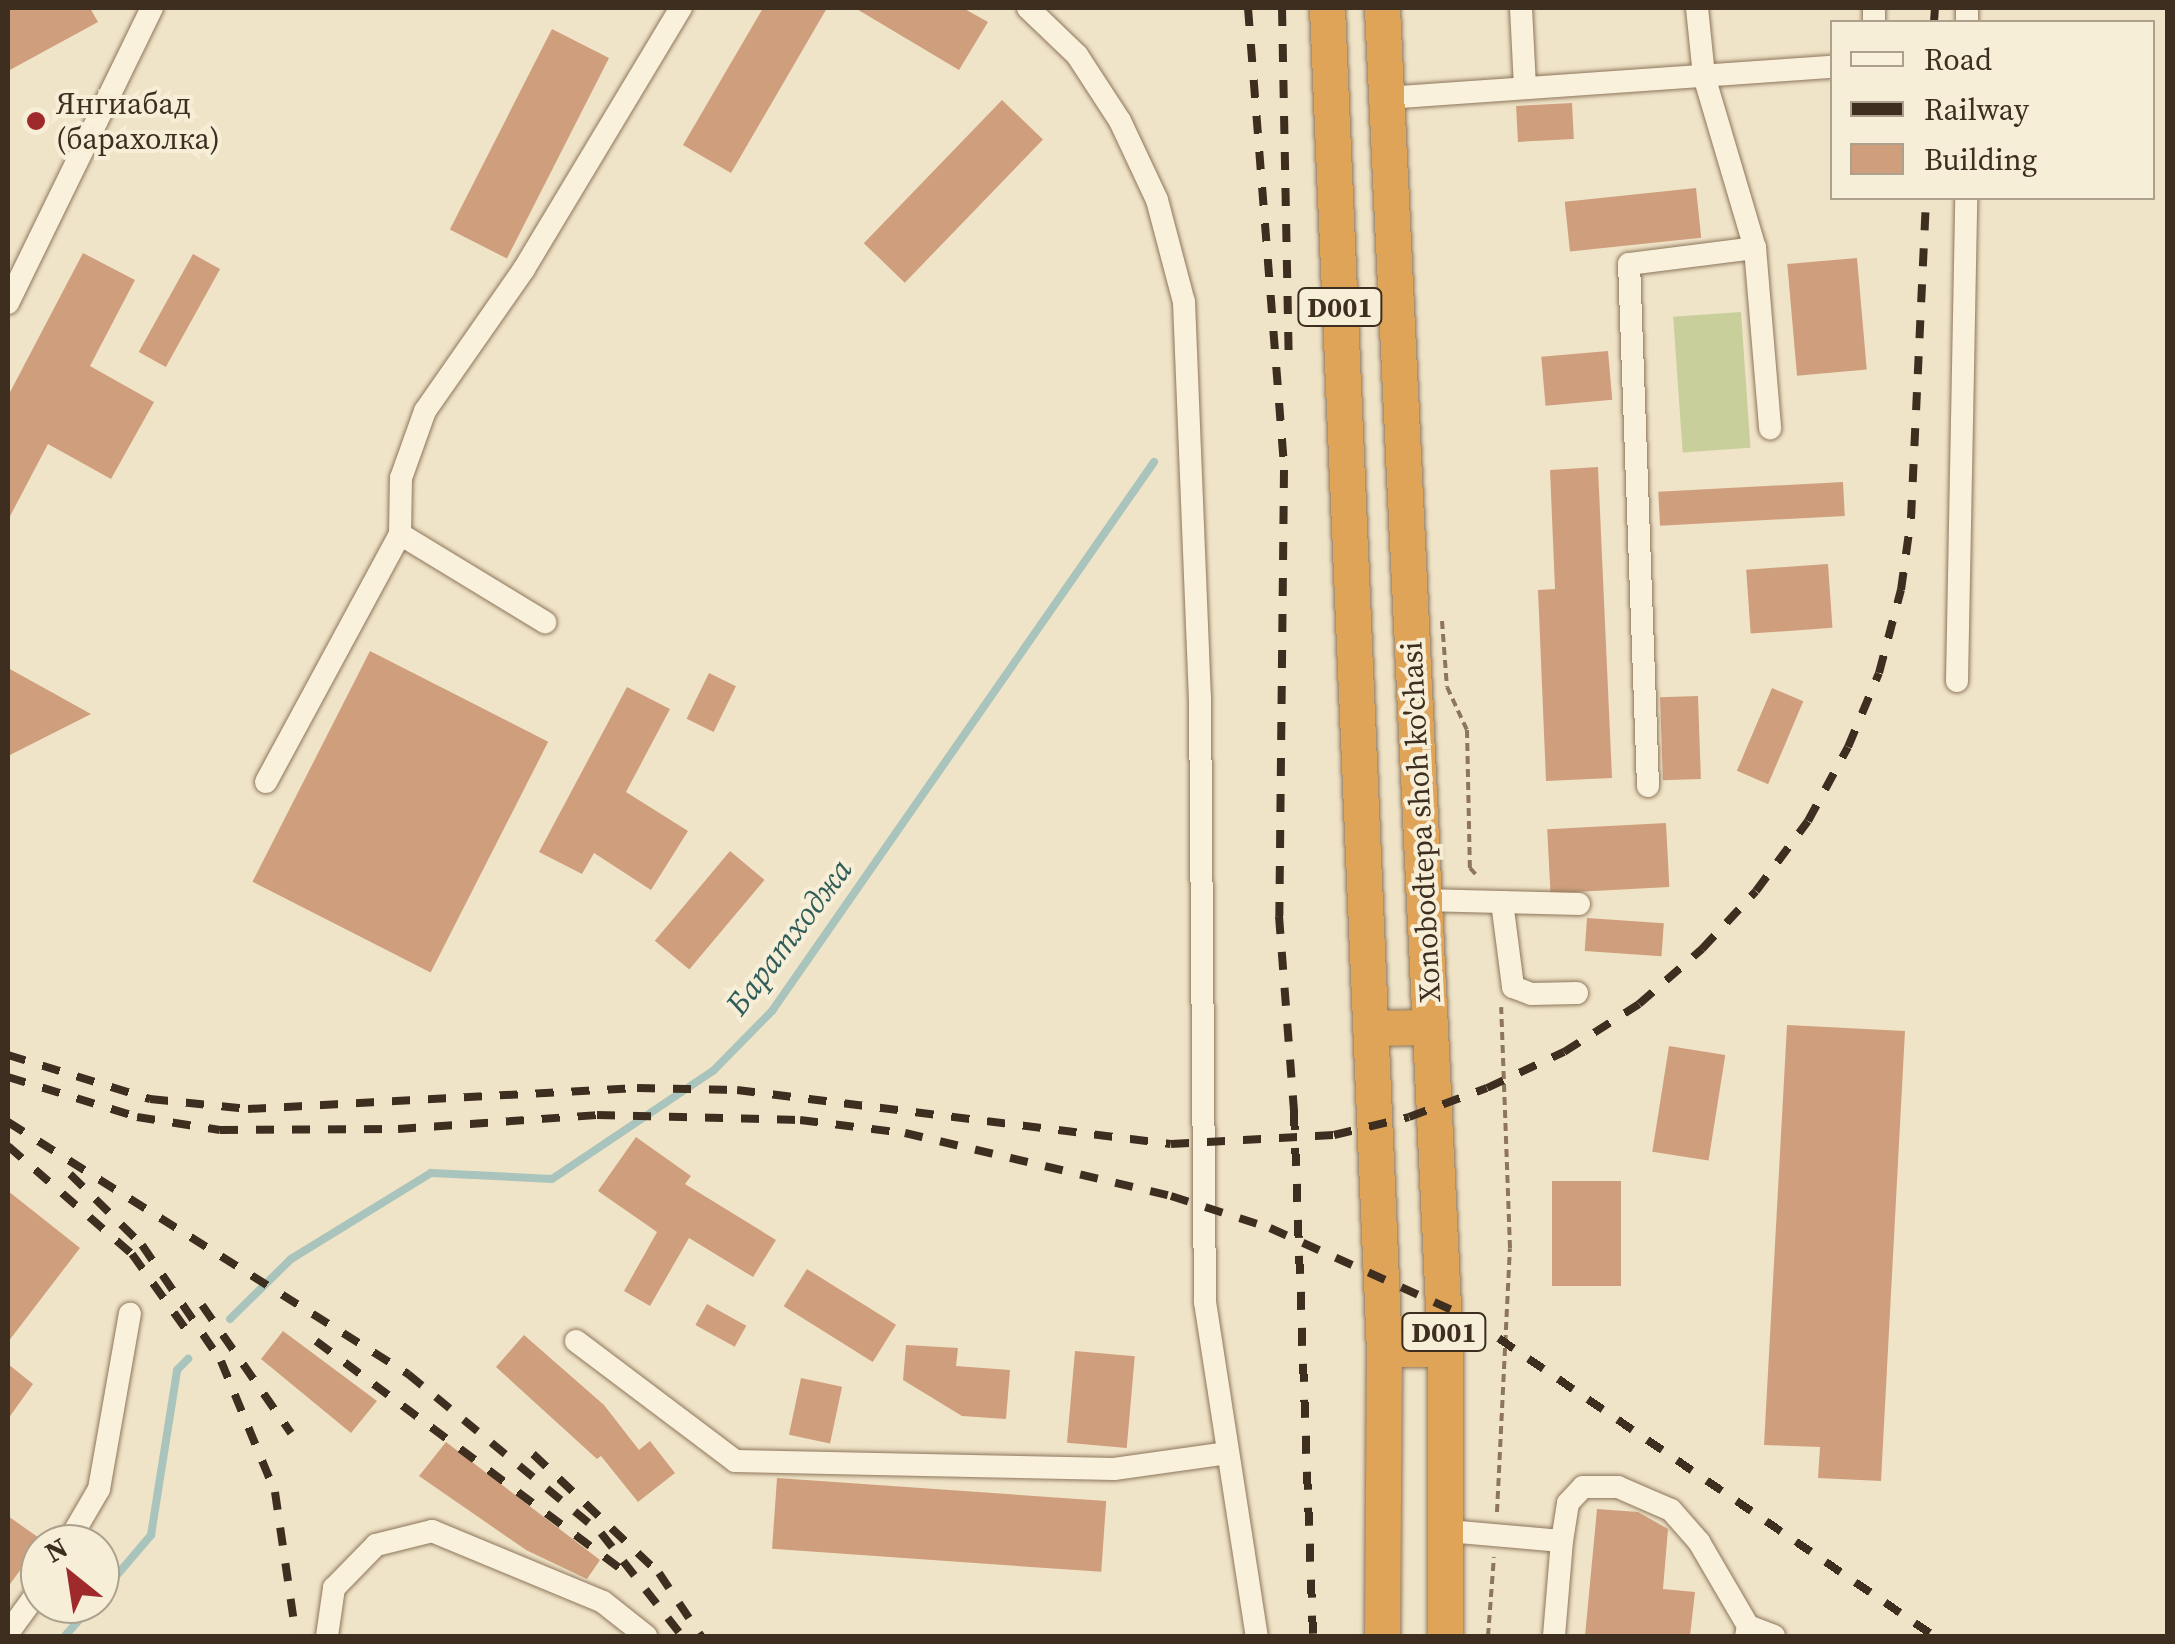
<!DOCTYPE html>
<html>
<head>
<meta charset="utf-8">
<style>
	body { margin:0 }
	#map { position:relative; width:2175px; height:1644px; overflow:hidden; background:#f0e4c8; font-family:"Source Serif 4",serif }
	div>[style] { position:absolute }
	.green>* { inset:0; background:#c9cf9b; transform-origin:0 0 }
	.stream>* { height:8px; margin:-4px; padding:0 4px; transform-origin:4px; border-radius:4px; background:#a9c4bc }
	.building>* { inset:0; background:#cf9f7d; transform-origin:0 0 }
	.path>* { height:4px; margin-top:-2px; transform-origin:0; background:repeating-linear-gradient(90deg,#8d765c 0 8px,transparent 0 13px) }
	.roads { filter:drop-shadow(0 0 2px #8d765c) drop-shadow(0 0 2px #8d765c) }
	.minor>* { height:22px; margin:-11px; padding:0 11px; transform-origin:11px; border-radius:11px; background:#faf1dc }
	.highway>* { height:35px; margin:-17.5px; padding:0 17.5px; transform-origin:17.5px; border-radius:17.5px; background:#e0a458 }
	.rail>* { height:8px; margin-top:-4px; transform-origin:0; background:repeating-linear-gradient(90deg,#3d2e20 0 18px,transparent 0 36px) }
	.dots>* { width:28px; height:28px; translate:-50% -50%; box-sizing:border-box; border:5px solid #f7eed8; border-radius:50% }
	span { translate:-50% -50%; white-space:nowrap; text-align:center; line-height:1.15; -webkit-text-stroke:8px #f7eed8; paint-order:stroke }
	.shield-label span { padding:2px 8px; background:#f7eed8; border:2px solid; border-radius:8px; -webkit-text-stroke-width:0 }
	.shield-label { font-size:28px; color:#3d2e20; font-weight:700 }
	.poi-label { font-size:30px; color:#3d2e20 }
	.left { translate:0 -50%; text-align:left }
	.street-label { font-size:30px; color:#3d2e20 }
	.water-label { font-size:32px; color:#2f5d5a; font-style:italic }
	.frame { position:absolute; inset:0; border:10px solid #3d2e20; pointer-events:none }
	.legend { position:absolute; left:1830px; top:20px; width:325px; height:180px; box-sizing:border-box; background:#f7eed8; border:2px solid #ada18e; margin:0; padding:12px 18px; list-style:none; font-size:30px; color:#3d2e20 }
	.legend li { display:flex; align-items:center; gap:20px; height:50px }
	.legend b { width:50px; border:2px solid #ada18e }
	.north { position:absolute; left:20px; top:1524px; width:100px; height:100px; box-sizing:border-box; background:#f7eed8; border:2px solid #ada18e; border-radius:50%; rotate:330deg; font-size:28px; font-weight:700; line-height:40px; text-align:center; color:#3d2e20 }
	.north::after { content:''; display:block; margin:auto; width:35px; height:45px; background:#9e2a2b; clip-path:polygon(50% 0,100% 100%,50% 72%,0 100%) }
</style>
</head>
<body>
<div id="map">
	<div class="green">
		<i style="left:1741px;top:312px;width:136px;height:68px;rotate:86deg"></i>
	</div>
	<div class="stream">
		<i style="left:230px;top:1319px;width:86px;rotate:-44.5deg"></i>
		<i style="left:291px;top:1259px;width:164px;rotate:-31.6deg"></i>
		<i style="left:431px;top:1173px;width:121px;rotate:2.8deg"></i>
		<i style="left:552px;top:1179px;width:195px;rotate:-33.9deg"></i>
		<i style="left:714px;top:1070px;width:83px;rotate:-45.5deg"></i>
		<i style="left:772px;top:1011px;width:669px;rotate:-55.17deg"></i>
		<i style="left:100px;top:1595px;width:79px;rotate:-49.6deg"></i>
		<i style="left:151px;top:1535px;width:167px;rotate:-81deg"></i>
		<i style="left:177px;top:1370px;width:16px;rotate:-45deg"></i>
		<i style="left:65px;top:1636px;width:43px;rotate:-48.8deg"></i>
	</div>
	<div class="building">
		<i style="clip-path:polygon(8px 8px,90px 8px,98px 22px,8px 71px)"></i>
		<i style="clip-path:polygon(763px 8px,827px 8px,731px 173px,683px 145px)"></i>
		<i style="clip-path:polygon(855px 8px,963px 8px,988px 22px,959px 70px)"></i>
		<i style="left:552px;top:29px;width:64px;height:225px;rotate:27deg"></i>
		<i style="left:1002px;top:100px;width:57px;height:199px;rotate:44deg"></i>
		<i style="left:1572px;top:103px;width:36px;height:56px;rotate:87deg"></i>
		<i style="left:1696px;top:188px;width:50px;height:132px;rotate:84deg"></i>
		<i style="clip-path:polygon(83px 253px,135px 280px,90px 366px,154px 402px,111px 479px,48px 444px,8px 520px,8px 396px)"></i>
		<i style="left:193px;top:254px;width:31px;height:112px;rotate:29deg"></i>
		<i style="left:1857px;top:258px;width:112px;height:70px;rotate:85deg"></i>
		<i style="left:1608px;top:351px;width:49px;height:67px;rotate:85deg"></i>
		<i style="clip-path:polygon(1598px 467px,1612px 778px,1546px 781px,1538px 590px,1555px 589px,1550px 470px)"></i>
		<i style="left:1843px;top:482px;width:34px;height:185px;rotate:87deg"></i>
		<i style="left:1828px;top:564px;width:64px;height:82px;rotate:86deg"></i>
		<i style="left:370px;top:651px;width:200px;height:259px;rotate:27deg"></i>
		<i style="clip-path:polygon(8px 668px,91px 714px,8px 756px)"></i>
		<i style="left:709px;top:673px;width:30px;height:51px;rotate:26deg"></i>
		<i style="clip-path:polygon(627px 687px,670px 709px,626px 792px,688px 831px,651px 890px,594px 853px,582px 874px,539px 852px)"></i>
		<i style="left:1772px;top:688px;width:34px;height:90px;rotate:23deg"></i>
		<i style="left:1698px;top:696px;width:83px;height:38px;rotate:88deg"></i>
		<i style="left:1666px;top:823px;width:64px;height:119px;rotate:87deg"></i>
		<i style="left:730px;top:851px;width:45px;height:117px;rotate:40deg"></i>
		<i style="left:1587px;top:918px;width:77px;height:33px;rotate:4deg"></i>
		<i style="clip-path:polygon(1787px 1025px,1905px 1031px,1881px 1481px,1818px 1478px,1820px 1447px,1764px 1445px)"></i>
		<i style="left:1669px;top:1046px;width:57px;height:107px;rotate:9deg"></i>
		<i style="clip-path:polygon(636px 1137px,691px 1176px,685px 1184px,776px 1240px,753px 1277px,689px 1238px,650px 1306px,624px 1291px,657px 1232px,598px 1191px)"></i>
		<i style="left:1552px;top:1181px;width:69px;height:105px"></i>
		<i style="clip-path:polygon(8px 1191px,80px 1248px,8px 1342px)"></i>
		<i style="left:807px;top:1269px;width:105px;height:44px;rotate:32deg"></i>
		<i style="left:707px;top:1304px;width:45px;height:24px;rotate:29deg"></i>
		<i style="clip-path:polygon(283px 1331px,377px 1401px,351px 1433px,261px 1359px)"></i>
		<i style="clip-path:polygon(524px 1335px,604px 1405px,639px 1450px,650px 1441px,675px 1473px,638px 1502px,601px 1456px,597px 1459px,496px 1367px)"></i>
		<i style="clip-path:polygon(906px 1345px,958px 1348px,956px 1366px,1010px 1370px,1006px 1419px,962px 1416px,903px 1380px)"></i>
		<i style="left:1075px;top:1351px;width:60px;height:92px;rotate:5deg"></i>
		<i style="clip-path:polygon(8px 1364px,33px 1384px,8px 1419px)"></i>
		<i style="left:801px;top:1378px;width:42px;height:58px;rotate:12deg"></i>
		<i style="clip-path:polygon(446px 1442px,600px 1560px,587px 1579px,526px 1550px,419px 1476px)"></i>
		<i style="left:777px;top:1478px;width:330px;height:71px;rotate:4deg"></i>
		<i style="clip-path:polygon(1597px 1509px,1638px 1512px,1668px 1529px,1663px 1589px,1695px 1592px,1690px 1636px,1585px 1636px)"></i>
		<i style="clip-path:polygon(8px 1516px,42px 1540px,8px 1587px)"></i>
	</div>
	<div class="path">
		<i style="left:1442px;top:621px;width:66px;rotate:85.7deg"></i>
		<i style="left:1447px;top:687px;width:47px;rotate:65.1deg"></i>
		<i style="left:1467px;top:730px;width:138px;rotate:88.8deg"></i>
		<i style="left:1470px;top:868px;width:13px;rotate:48deg"></i>
		<i style="left:1497px;top:1512px;width:264px;rotate:-87.2deg"></i>
		<i style="left:1510px;top:1248px;width:241px;rotate:-92.1deg"></i>
		<i style="left:1488px;top:1636px;width:79px;rotate:-85.7deg"></i>
	</div>
	<div class="roads">
		<div class="minor">
			<i style="left:1028px;top:8px;width:68px;rotate:43.8deg"></i>
			<i style="left:1077px;top:55px;width:79px;rotate:56.9deg"></i>
			<i style="left:1120px;top:121px;width:87px;rotate:64.9deg"></i>
			<i style="left:1157px;top:200px;width:106px;rotate:75.2deg"></i>
			<i style="left:1184px;top:302px;width:396px;rotate:87.7deg"></i>
			<i style="left:1200px;top:698px;width:604px;rotate:89.53deg"></i>
			<i style="left:1205px;top:1302px;width:338px;rotate:81.2deg"></i>
			<i style="left:1521px;top:8px;width:80px;rotate:87.1deg"></i>
			<i style="left:1697px;top:8px;width:68px;rotate:84.1deg"></i>
			<i style="left:1704px;top:76px;width:179px;rotate:73.5deg"></i>
			<i style="left:1755px;top:248px;width:181px;rotate:85.2deg"></i>
			<i style="left:1874px;top:8px;width:14px;rotate:90deg"></i>
			<i style="left:1967px;top:22px;width:14px;rotate:-90deg"></i>
			<i style="left:1386px;top:98px;width:447px;rotate:-4deg"></i>
			<i style="left:8px;top:303px;width:328px;rotate:-64deg"></i>
			<i style="left:400px;top:534px;width:170px;rotate:31.3deg"></i>
			<i style="left:1957px;top:681px;width:483px;rotate:-88.9deg"></i>
			<i style="left:266px;top:782px;width:282px;rotate:-61.6deg"></i>
			<i style="left:400px;top:534px;width:56px;rotate:-89deg"></i>
			<i style="left:401px;top:478px;width:71px;rotate:-70.3deg"></i>
			<i style="left:425px;top:411px;width:173px;rotate:-55.1deg"></i>
			<i style="left:524px;top:269px;width:305px;rotate:-59deg"></i>
			<i style="left:1648px;top:786px;width:522px;rotate:-92.08deg"></i>
			<i style="left:1629px;top:264px;width:127px;rotate:-7.2deg"></i>
			<i style="left:1424px;top:900px;width:155px;rotate:1.5deg"></i>
			<i style="left:1502px;top:902px;width:86px;rotate:82.6deg"></i>
			<i style="left:1513px;top:987px;width:19px;rotate:21deg"></i>
			<i style="left:1531px;top:994px;width:46px;rotate:-1.2deg"></i>
			<i style="left:576px;top:1341px;width:199px;rotate:37deg"></i>
			<i style="left:735px;top:1461px;width:379px;rotate:1.2deg"></i>
			<i style="left:1114px;top:1469px;width:115px;rotate:-8deg"></i>
			<i style="left:1448px;top:1531px;width:114px;rotate:5deg"></i>
			<i style="left:1562px;top:1541px;width:38px;rotate:-81deg"></i>
			<i style="left:1568px;top:1503px;width:22px;rotate:-47deg"></i>
			<i style="left:1583px;top:1487px;width:35px"></i>
			<i style="left:1618px;top:1487px;width:58px;rotate:23.5deg"></i>
			<i style="left:1671px;top:1510px;width:43px;rotate:48.8deg"></i>
			<i style="left:1699px;top:1542px;width:97px;rotate:59.7deg"></i>
			<i style="left:1748px;top:1626px;width:10px;rotate:101deg"></i>
			<i style="left:67px;top:1544px;width:64px;rotate:-59.8deg"></i>
			<i style="left:99px;top:1489px;width:178px;rotate:-80deg"></i>
			<i style="left:1748px;top:1626px;width:28px;rotate:21deg"></i>
			<i style="left:8px;top:1633px;width:54px;rotate:-54deg"></i>
			<i style="left:327px;top:1636px;width:49px;rotate:-81.7deg"></i>
			<i style="left:334px;top:1588px;width:60px;rotate:-45.7deg"></i>
			<i style="left:376px;top:1545px;width:58px;rotate:-14deg"></i>
			<i style="left:432px;top:1531px;width:185px;rotate:22.5deg"></i>
			<i style="left:603px;top:1602px;width:55px;rotate:38.3deg"></i>
			<i style="left:1554px;top:1636px;width:95px;rotate:-85.2deg"></i>
		</div>
		<div class="highway">
			<i style="left:1327px;top:8px;width:1342px;rotate:87.57deg"></i>
			<i style="left:1384px;top:1349px;width:287px;rotate:90.4deg"></i>
			<i style="left:1382px;top:8px;width:1342px;rotate:87.31deg"></i>
			<i style="left:1445px;top:1349px;width:287px;rotate:90deg"></i>
			<i style="left:1370px;top:1028px;width:60px;rotate:-1deg"></i>
			<i style="left:1384px;top:1349px;width:61px"></i>
		</div>
	</div>
	<div class="rail">
		<i style="left:1248px;top:8px;width:463px;rotate:85.5deg"></i>
		<i style="left:1284px;top:470px;width:446px;rotate:90.6deg"></i>
		<i style="left:1279px;top:916px;width:197px;rotate:85.6deg"></i>
		<i style="left:1294px;top:1112px;width:524px;rotate:87.92deg"></i>
		<i style="left:1282px;top:8px;width:349px;rotate:88.9deg"></i>
		<i style="left:1934px;top:22px;width:14px;rotate:-86deg"></i>
		<i style="left:8px;top:1055px;width:149px;rotate:17.2deg"></i>
		<i style="left:150px;top:1099px;width:99px;rotate:5.8deg"></i>
		<i style="left:248px;top:1109px;width:390px;rotate:-3.1deg"></i>
		<i style="left:637px;top:1088px;width:100px;rotate:1.1deg"></i>
		<i style="left:737px;top:1090px;width:437px;rotate:7.1deg"></i>
		<i style="left:1171px;top:1144px;width:163px;rotate:-3.2deg"></i>
		<i style="left:1334px;top:1135px;width:77px;rotate:-13.5deg"></i>
		<i style="left:1409px;top:1117px;width:83px;rotate:-20.4deg"></i>
		<i style="left:1487px;top:1088px;width:85px;rotate:-25.1deg"></i>
		<i style="left:1564px;top:1052px;width:89px;rotate:-32.6deg"></i>
		<i style="left:1639px;top:1004px;width:84px;rotate:-41.1deg"></i>
		<i style="left:1702px;top:949px;width:79px;rotate:-47deg"></i>
		<i style="left:1756px;top:891px;width:87px;rotate:-53.4deg"></i>
		<i style="left:1808px;top:821px;width:84px;rotate:-61.6deg"></i>
		<i style="left:1848px;top:747px;width:80px;rotate:-67.3deg"></i>
		<i style="left:1879px;top:673px;width:86px;rotate:-75.2deg"></i>
		<i style="left:1901px;top:590px;width:73px;rotate:-82.1deg"></i>
		<i style="left:1911px;top:518px;width:320px;rotate:-87.3deg"></i>
		<i style="left:8px;top:1077px;width:135px;rotate:17.2deg"></i>
		<i style="left:137px;top:1117px;width:84px;rotate:8.9deg"></i>
		<i style="left:220px;top:1130px;width:178px;rotate:-0.3deg"></i>
		<i style="left:398px;top:1129px;width:199px;rotate:-4deg"></i>
		<i style="left:597px;top:1115px;width:203px;rotate:1.4deg"></i>
		<i style="left:800px;top:1120px;width:106px;rotate:7.1deg"></i>
		<i style="left:905px;top:1133px;width:273px;rotate:13.3deg"></i>
		<i style="left:1171px;top:1196px;width:104px;rotate:17.9deg"></i>
		<i style="left:1270px;top:1228px;width:218px;rotate:24.3deg"></i>
		<i style="left:1469px;top:1318px;width:563px;rotate:34.37deg"></i>
		<i style="left:8px;top:1122px;width:473px;rotate:32.2deg"></i>
		<i style="left:408px;top:1374px;width:250px;rotate:39.5deg"></i>
		<i style="left:601px;top:1533px;width:131px;rotate:51.8deg"></i>
		<i style="left:8px;top:1146px;width:164px;rotate:41.1deg"></i>
		<i style="left:132px;top:1254px;width:100px;rotate:54.4deg"></i>
		<i style="left:70px;top:1174px;width:101px;rotate:44.6deg"></i>
		<i style="left:142px;top:1245px;width:140px;rotate:55.7deg"></i>
		<i style="left:221px;top:1361px;width:142px;rotate:67.6deg"></i>
		<i style="left:275px;top:1492px;width:146px;rotate:81.7deg"></i>
		<i style="left:202px;top:1305px;width:156px;rotate:55.2deg"></i>
		<i style="left:316px;top:1341px;width:379px;rotate:36.8deg"></i>
		<i style="left:533px;top:1454px;width:173px;rotate:43.4deg"></i>
		<i style="left:659px;top:1573px;width:76px;rotate:56.3deg"></i>
	</div>
	<div class="dots">
		<i style="left:36px;top:121px;background:#9e2a2b"></i>
	</div>
	<div class="shield-label">
		<span style="left:1340px;top:307px">D001</span>
		<span style="left:1444px;top:1332px">D001</span>
	</div>
	<div class="poi-label">
		<span class="left" style="left:56px;top:121px">Янгиабад<br>(барахолка)</span>
	</div>
	<div class="street-label">
		<span style="left:1421px;top:822px;rotate:-93deg">Xonobodtepa shoh ko'chasi</span>
	</div>
	<div class="water-label">
		<span style="left:789px;top:937px;rotate:-53deg">Баратходжа</span>
	</div>
	<div class="frame"></div>
	<ul class="legend">
	<li><b style="height:12px;background:#faf1dc"></b>Road</li>
	<li><b style="height:12px;background:#3d2e20"></b>Railway</li>
	<li><b style="height:28px;background:#cf9f7d"></b>Building</li>
	</ul>
	<div class="north">N</div>
</div>
</body>
</html>
